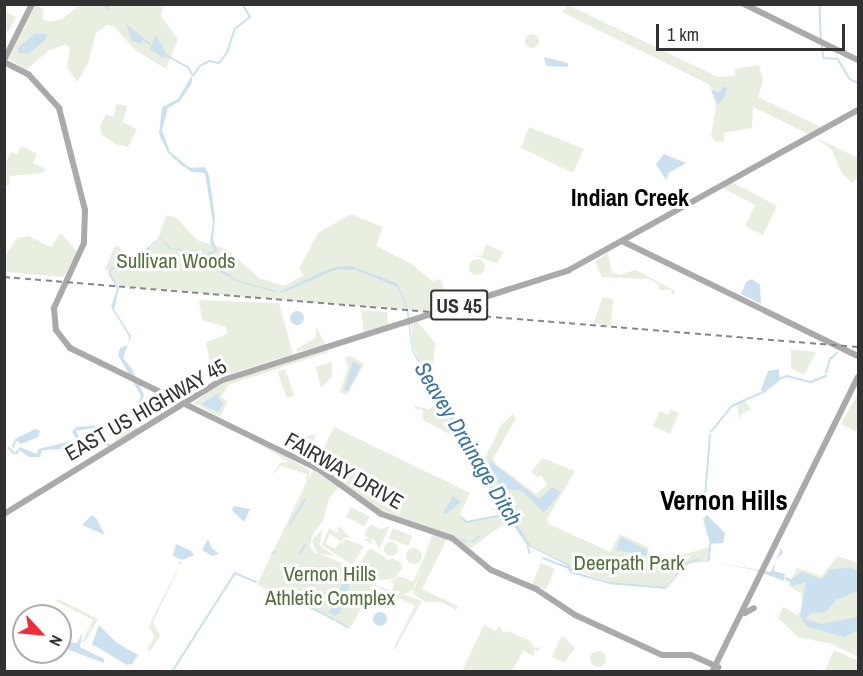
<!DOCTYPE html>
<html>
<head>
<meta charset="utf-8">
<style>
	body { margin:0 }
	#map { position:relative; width:863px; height:676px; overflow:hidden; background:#fff; font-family:"Archivo Narrow",sans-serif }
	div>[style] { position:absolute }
	.green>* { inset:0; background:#e8efe0; transform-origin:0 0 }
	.round { border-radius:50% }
	.water>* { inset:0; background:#cbe1ef }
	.stream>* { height:1.5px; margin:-0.75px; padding:0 0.75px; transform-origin:0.75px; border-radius:0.75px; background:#cbe1ef }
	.canal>* { height:3px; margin:-1.5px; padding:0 1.5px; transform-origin:1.5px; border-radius:1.5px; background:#cbe1ef }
	.major>* { height:6px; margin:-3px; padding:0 3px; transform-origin:3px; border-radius:3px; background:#aaa }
	.rail>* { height:1.5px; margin-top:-0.75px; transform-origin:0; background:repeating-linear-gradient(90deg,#878787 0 6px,transparent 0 10.5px) }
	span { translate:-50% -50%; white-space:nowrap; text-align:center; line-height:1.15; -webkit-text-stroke:6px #fff; paint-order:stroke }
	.shield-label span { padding:2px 4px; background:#fff; border:2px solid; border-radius:4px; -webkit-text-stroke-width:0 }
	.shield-label { font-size:20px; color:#323232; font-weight:700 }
	.park-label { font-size:21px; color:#54713b }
	.street-label { font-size:21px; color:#323232 }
	.water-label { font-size:22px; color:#39749a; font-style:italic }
	.quarter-label { font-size:24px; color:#000; font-weight:700 }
	.district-label { font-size:27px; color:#000; font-weight:700 }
	.frame { position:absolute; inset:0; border:6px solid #323232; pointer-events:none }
	.north { position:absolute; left:12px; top:604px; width:60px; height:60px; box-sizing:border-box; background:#fff; border:2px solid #adadad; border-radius:50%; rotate:116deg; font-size:16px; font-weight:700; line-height:24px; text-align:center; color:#323232 }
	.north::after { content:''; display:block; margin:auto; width:21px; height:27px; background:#f02d39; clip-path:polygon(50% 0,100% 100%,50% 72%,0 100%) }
	.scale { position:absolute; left:656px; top:24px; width:189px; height:27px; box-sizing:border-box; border:3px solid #323232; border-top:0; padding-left:8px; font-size:18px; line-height:21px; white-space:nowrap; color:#323232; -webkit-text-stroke:4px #fff; paint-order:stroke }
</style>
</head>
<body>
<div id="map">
	<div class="green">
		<i style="clip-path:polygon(35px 5px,44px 9px,42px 19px,50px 22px,62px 19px,80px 5px,164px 5px,161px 16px,178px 40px,166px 69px,135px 50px,114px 26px,107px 25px,96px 33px,88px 64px,77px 82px,67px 67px,70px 48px,66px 44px,48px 51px,26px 70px,8px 59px)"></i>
		<i style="clip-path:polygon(568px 5px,718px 77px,735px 76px,735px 69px,759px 65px,763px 80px,758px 97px,823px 128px,810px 135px,753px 107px,752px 128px,723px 133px,725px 141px,716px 142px,711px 136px,716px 106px,710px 85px,562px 12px)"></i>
		<i style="clip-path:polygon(5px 11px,16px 17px,8px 32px,5px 30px)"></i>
		<i class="round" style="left:525px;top:34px;width:14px;height:14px"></i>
		<i style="clip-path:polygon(116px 104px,127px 106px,123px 122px,137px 129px,128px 147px,115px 144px,102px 135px,100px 126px,106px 114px,114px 117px)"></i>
		<i style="clip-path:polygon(529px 127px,584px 149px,573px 173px,521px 148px)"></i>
		<i style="clip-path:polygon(815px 137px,858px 158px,858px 177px,852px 183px,842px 173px,832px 150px)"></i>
		<i style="clip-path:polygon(21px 146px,37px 154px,33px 163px,45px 169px,43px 173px,10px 176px,9px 186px,5px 185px,5px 164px,11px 152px,17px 154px)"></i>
		<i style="clip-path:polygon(732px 182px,777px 206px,763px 235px,745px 226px,755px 205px,723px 188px)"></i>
		<i style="clip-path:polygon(351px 214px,383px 227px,376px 246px,412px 264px,432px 281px,440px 279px,451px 306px,431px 312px,128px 287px,117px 284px,109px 272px,149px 250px,158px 239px,166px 215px,177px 218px,197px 240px,228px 250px,259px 278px,284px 286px,304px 275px,299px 269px,318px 233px)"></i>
		<i style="clip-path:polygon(61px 233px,77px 252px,64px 277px,5px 272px,4px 258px,17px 238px,28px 236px,51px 247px)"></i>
		<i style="clip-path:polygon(486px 244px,503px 252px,497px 263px,475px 256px,482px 255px)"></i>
		<i style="clip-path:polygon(115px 246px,120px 247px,124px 260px,108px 271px,105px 269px)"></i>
		<i style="clip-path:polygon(608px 253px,612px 272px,619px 275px,636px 270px,675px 291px,673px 296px,671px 290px,659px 290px,659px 285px,650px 279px,602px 277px,595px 261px)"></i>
		<i class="round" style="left:469px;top:259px;width:16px;height:16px"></i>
		<i style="clip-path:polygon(603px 297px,613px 299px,611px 325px,593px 324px)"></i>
		<i style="clip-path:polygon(199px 300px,279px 303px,293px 354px,223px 376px,210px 363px,206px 342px,227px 334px,226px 327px,202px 320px)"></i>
		<i style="clip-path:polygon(361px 310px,387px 312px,388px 325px,364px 333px)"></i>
		<i style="clip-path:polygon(417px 321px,435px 343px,433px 368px,437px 385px,477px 459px,484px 460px,501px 425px,513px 414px,516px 418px,493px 459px,496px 464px,536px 494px,547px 485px,541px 475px,538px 477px,531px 472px,542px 458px,575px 471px,547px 519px,549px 524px,610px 552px,620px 534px,648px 547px,650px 559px,655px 563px,709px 547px,709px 562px,687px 563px,667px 588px,608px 584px,529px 547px,511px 519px,468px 550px,456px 540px,388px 516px,340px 485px,329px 499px,324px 519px,312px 536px,310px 546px,314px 552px,318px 554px,312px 541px,322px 529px,320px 546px,335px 556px,320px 554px,344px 564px,372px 584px,422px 601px,395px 649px,405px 654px,395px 650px,394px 647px,415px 606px,373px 585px,351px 627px,257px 585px,307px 481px,306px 479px,307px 474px,281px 466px,272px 475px,280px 463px,289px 462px,247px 437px,310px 470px,308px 480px,334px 427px,470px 493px,460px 514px,467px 521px,505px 515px,490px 508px,504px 507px,460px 437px,413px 348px,411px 323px)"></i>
		<i style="clip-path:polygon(316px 327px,326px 345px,297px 352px,296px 349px,316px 338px)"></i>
		<i style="clip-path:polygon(327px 349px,329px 352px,228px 385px,221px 397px,228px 401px,220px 417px,194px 403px,215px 386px)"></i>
		<i style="clip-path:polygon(791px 349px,816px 352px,804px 375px,791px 368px)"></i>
		<i style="clip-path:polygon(351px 356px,364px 364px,347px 395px,340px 392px,348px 368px,345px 357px)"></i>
		<i style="clip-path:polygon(332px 362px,332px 377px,321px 388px,316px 367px)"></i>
		<i style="left:285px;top:369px;width:28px;height:8px;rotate:71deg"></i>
		<i style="clip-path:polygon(857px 395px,858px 428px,855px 431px,841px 424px)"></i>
		<i style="clip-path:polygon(743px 399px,752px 410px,742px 413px,740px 421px,737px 405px)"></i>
		<i style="clip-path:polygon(439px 401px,460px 440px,423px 420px,423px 410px,415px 409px,415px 406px,429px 409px)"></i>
		<i style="clip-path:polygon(671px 409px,679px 413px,670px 434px,653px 426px,660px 411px,668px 415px)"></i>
		<i style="clip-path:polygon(125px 421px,140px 429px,113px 445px)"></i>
		<i style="clip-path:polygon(317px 434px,310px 449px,297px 443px,297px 438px)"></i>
		<i style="left:351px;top:507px;width:21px;height:11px;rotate:28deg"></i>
		<i style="clip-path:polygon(370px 524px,381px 529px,390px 526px,379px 549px,375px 540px,371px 539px,372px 545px,364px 539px,369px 538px,364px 535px)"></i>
		<i style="clip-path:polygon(evenodd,339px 526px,350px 537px,344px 538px,340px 547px,345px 539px,364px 546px,352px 565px,322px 545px,329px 528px,337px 533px,339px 526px,330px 534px,341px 541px,335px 549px,325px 544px,330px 534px)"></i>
		<i style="left:393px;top:528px;width:21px;height:11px;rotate:23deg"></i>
		<i style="clip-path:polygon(428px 533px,427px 553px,413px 590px,403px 595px,392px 590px,394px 584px,390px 582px,399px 576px,413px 582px,426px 553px)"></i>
		<i style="clip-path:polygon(432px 535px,447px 539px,422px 589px,458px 606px,456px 610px,441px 602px,426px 602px,413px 594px)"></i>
		<i class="round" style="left:384px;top:542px;width:14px;height:14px"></i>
		<i style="clip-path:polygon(370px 548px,389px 560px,392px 558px,400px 562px,402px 568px,394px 579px,381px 580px,364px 570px,361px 561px)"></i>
		<i class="round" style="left:406px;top:548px;width:16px;height:16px"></i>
		<i style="clip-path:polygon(838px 556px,858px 563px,858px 657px,832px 644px,798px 637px,778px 618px,783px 607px,798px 615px,802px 606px,801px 593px,788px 586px,797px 568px,821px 576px)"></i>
		<i style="clip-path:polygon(178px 561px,182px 562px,153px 622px,160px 636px,150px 651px,147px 650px,155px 636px,149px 628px,152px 619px,180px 565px)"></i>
		<i style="left:541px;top:563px;width:15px;height:23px;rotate:23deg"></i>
		<i style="clip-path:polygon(58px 599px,98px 619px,86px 641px,81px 643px,93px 620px,56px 601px)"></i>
		<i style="clip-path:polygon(484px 625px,496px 631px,499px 626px,504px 633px,509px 631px,530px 641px,534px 648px,541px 647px,538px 651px,534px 649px,534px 656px,523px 651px,512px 671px,462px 671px)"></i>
		<i style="clip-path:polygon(562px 635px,575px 648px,564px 663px,552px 657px)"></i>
		<i style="clip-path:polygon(834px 650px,858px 661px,858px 671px,824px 672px)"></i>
		<i class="round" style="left:590px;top:651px;width:16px;height:16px"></i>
	</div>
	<div class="water">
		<i style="clip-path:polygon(126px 24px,142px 37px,142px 44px,132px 41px)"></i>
		<i style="clip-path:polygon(35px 33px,46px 34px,47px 38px,29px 54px,18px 53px,18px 48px)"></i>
		<i style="clip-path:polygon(156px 35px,167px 55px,163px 58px,150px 49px)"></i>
		<i style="clip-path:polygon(544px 57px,568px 63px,568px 67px,546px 66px)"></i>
		<i style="clip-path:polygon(192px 75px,192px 83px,180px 101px,168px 108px,162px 130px,170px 152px,190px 168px,205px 167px,209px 175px,215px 217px,213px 240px,218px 251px,210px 255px,210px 261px,237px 280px,279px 292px,329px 269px,338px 267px,351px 266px,398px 284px,408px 308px,413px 350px,460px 429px,482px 473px,489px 472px,490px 461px,539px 499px,552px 487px,561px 492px,544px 513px,522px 491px,505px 489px,489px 473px,485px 475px,531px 546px,568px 564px,576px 572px,608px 582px,666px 587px,686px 563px,695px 559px,771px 572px,781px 548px,783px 553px,776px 559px,774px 571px,785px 574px,784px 581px,755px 570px,702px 560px,688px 564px,665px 589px,610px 584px,570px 573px,566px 565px,526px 544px,479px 472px,412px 351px,406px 307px,398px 287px,356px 270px,337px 269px,289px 290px,282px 292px,274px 292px,237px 281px,199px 261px,195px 251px,186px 256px,182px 255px,179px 250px,170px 249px,160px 238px,150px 247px,151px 256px,147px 260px,124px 263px,110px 272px,119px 288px,114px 309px,131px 336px,123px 358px,132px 369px,144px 395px,135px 420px,131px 425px,120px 425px,119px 432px,117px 435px,107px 435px,118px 432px,116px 424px,76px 431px,81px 440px,61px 449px,42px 450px,40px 457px,29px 457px,19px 450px,18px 454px,13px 454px,8px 448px,5px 464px,8px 446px,15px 453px,20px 447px,37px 454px,38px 449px,77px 440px,72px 432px,76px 427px,126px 424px,133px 418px,141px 396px,118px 355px,120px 348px,128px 345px,129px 336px,111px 307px,117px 289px,108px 273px,110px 269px,126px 260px,145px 258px,149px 255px,146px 249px,160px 237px,171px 248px,181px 249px,185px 254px,195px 249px,205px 260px,209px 252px,215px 252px,210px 242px,213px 223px,205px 173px,192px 172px,180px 164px,168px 153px,159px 134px,162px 107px,178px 99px)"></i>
		<i style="clip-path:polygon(723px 87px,727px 88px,725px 96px,718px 105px,711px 90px,719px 92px)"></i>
		<i style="clip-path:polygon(664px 154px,686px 163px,669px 173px,666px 180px,656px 164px)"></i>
		<i style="clip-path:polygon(752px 279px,760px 285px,761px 304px,741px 294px,746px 282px)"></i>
		<i class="round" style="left:290px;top:311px;width:14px;height:14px"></i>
		<i style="clip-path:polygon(353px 361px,361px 366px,347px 392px,344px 390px)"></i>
		<i style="clip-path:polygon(779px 369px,779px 381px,764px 393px,761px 390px,768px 371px)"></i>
		<i style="clip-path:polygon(221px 392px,218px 397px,223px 404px,218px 412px,201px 404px)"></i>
		<i style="clip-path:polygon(35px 429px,40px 431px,38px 437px,21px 444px,15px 439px)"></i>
		<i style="clip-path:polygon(453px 496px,461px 502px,446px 514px,443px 513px)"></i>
		<i style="clip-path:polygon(234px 506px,250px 509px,244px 522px,232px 510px)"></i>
		<i style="clip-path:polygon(92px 515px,96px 518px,105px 535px,82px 525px)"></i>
		<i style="clip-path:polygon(707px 515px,725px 533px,723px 543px,710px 544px,703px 519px)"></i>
		<i style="clip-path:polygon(621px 537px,647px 550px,648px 556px,616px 550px)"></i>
		<i style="clip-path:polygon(208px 539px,212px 548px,219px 554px,212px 556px,202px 550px)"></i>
		<i style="clip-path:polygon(176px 544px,191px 551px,194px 555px,182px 560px,173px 556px)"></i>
		<i style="clip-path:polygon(850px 567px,858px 571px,858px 591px,836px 600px,826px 612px,811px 613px,805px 619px,821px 624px,858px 617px,858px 630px,845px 637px,807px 627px,800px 616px,806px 582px,792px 586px,791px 579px,802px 572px,822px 579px,829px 570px)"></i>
		<i style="clip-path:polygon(351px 580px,340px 613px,335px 616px,328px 612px,337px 601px,341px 585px)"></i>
		<i class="round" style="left:373px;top:612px;width:14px;height:14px"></i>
		<i style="clip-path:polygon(99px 625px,117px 643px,138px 655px,132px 664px,127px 665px,92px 644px)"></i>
		<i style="clip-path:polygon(82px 633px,80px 647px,104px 659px,104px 663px,69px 650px,67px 642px,77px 643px)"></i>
	</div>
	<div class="stream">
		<i style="left:104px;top:4px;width:7px;rotate:45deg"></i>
		<i style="left:820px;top:4px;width:35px;rotate:88deg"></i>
		<i style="left:142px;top:38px;width:10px;rotate:37deg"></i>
		<i style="left:822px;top:44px;width:14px;rotate:82deg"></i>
		<i style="left:824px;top:58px;width:14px;rotate:4deg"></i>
		<i style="left:838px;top:59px;width:23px;rotate:59deg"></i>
		<i style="left:850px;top:79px;width:9px;rotate:27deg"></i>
		<i style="left:166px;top:55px;width:26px;rotate:29deg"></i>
		<i style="left:189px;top:68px;width:8px;rotate:60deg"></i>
		<i style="left:193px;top:76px;width:12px;rotate:-55deg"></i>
		<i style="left:200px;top:66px;width:11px;rotate:-27deg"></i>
		<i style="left:210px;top:61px;width:9px;rotate:13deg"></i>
		<i style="left:219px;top:63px;width:13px;rotate:-51deg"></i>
		<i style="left:227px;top:53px;width:25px;rotate:-72deg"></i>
		<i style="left:235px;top:29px;width:19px;rotate:-39deg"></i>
		<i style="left:250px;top:17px;width:15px;rotate:-122deg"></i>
		<i style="left:826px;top:373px;width:15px;rotate:-74deg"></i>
		<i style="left:830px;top:359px;width:9px;rotate:-41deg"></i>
		<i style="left:779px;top:379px;width:9px;rotate:-21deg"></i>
		<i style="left:787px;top:376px;width:25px;rotate:14deg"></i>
		<i style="left:811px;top:382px;width:16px;rotate:-22deg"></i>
		<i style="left:711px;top:432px;width:33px;rotate:-51deg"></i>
		<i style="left:732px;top:406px;width:34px;rotate:-24deg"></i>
		<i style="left:102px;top:443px;width:7px;rotate:16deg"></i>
		<i style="left:13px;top:447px;width:8px;rotate:-67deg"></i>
		<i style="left:705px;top:498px;width:63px;rotate:-85.5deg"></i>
		<i style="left:462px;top:518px;width:6px;rotate:39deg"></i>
		<i style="left:467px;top:522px;width:41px;rotate:-11.3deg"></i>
		<i style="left:290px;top:524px;width:28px;rotate:-58deg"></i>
		<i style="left:462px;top:539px;width:4px;rotate:34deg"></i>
		<i style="left:472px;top:542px;width:10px;rotate:-37deg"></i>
		<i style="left:528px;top:546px;width:7px;rotate:74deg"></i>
		<i style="left:272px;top:554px;width:4px;rotate:-34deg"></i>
		<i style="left:300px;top:554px;width:10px;rotate:-61deg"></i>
		<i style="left:543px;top:558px;width:26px;rotate:21deg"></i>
		<i style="left:709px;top:560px;width:16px;rotate:-86deg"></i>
		<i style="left:281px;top:591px;width:61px;rotate:28.2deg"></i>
		<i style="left:335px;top:594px;width:4px;rotate:-14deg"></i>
		<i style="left:308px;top:603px;width:13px;rotate:-63deg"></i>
		<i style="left:337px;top:621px;width:13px;rotate:29deg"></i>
		<i style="left:172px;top:672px;width:117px;rotate:-57.5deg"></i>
		<i style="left:235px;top:573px;width:23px;rotate:23deg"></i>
	</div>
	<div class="canal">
		<i style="left:786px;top:578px;width:6px;rotate:31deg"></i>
	</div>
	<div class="major">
		<i style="left:744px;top:4px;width:127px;rotate:26.2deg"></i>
		<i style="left:4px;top:60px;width:63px;rotate:-63.4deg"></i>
		<i style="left:4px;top:62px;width:28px;rotate:27deg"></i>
		<i style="left:29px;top:75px;width:45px;rotate:47.7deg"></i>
		<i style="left:59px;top:108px;width:105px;rotate:75.7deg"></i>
		<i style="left:85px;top:210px;width:33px;rotate:92deg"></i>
		<i style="left:84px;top:243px;width:72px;rotate:114.8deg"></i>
		<i style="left:54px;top:308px;width:22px;rotate:85deg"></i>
		<i style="left:56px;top:330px;width:23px;rotate:52deg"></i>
		<i style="left:70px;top:348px;width:278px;rotate:26deg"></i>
		<i style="left:320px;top:470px;width:75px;rotate:35.8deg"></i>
		<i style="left:381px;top:514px;width:75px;rotate:18.7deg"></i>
		<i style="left:452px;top:538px;width:50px;rotate:39.4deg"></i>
		<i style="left:491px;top:570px;width:49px;rotate:22.9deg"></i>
		<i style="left:536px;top:589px;width:47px;rotate:33.7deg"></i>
		<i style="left:575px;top:615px;width:96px;rotate:24.7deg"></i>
		<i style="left:662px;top:655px;width:29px"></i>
		<i style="left:691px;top:655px;width:30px;rotate:24deg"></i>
		<i style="left:624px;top:242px;width:260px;rotate:26deg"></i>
		<i style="left:4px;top:514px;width:254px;rotate:-31.6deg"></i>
		<i style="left:220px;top:381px;width:366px;rotate:-17.6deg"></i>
		<i style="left:569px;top:270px;width:330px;rotate:-29deg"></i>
		<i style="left:745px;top:613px;width:10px;rotate:-29deg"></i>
		<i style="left:712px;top:672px;width:329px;rotate:-63.7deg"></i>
	</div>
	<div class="rail">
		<i style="left:4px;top:277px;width:857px;rotate:4.69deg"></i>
	</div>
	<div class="shield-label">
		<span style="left:459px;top:305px">US 45</span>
	</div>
	<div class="park-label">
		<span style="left:176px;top:261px">Sullivan Woods</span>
		<span style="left:629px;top:563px">Deerpath Park</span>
		<span style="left:330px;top:586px">Vernon Hills<br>Athletic Complex</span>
	</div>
	<div class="street-label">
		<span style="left:146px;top:410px;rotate:-30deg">EAST US HIGHWAY 45</span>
		<span style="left:344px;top:471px;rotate:30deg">FAIRWAY DRIVE</span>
	</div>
	<div class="water-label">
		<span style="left:468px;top:444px;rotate:59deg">Seavey Drainage Ditch</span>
	</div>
	<div class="quarter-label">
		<span style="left:630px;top:198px">Indian Creek</span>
	</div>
	<div class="district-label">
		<span style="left:724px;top:501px">Vernon Hills</span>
	</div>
	<div class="frame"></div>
	<div class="north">N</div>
	<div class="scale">1 km</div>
</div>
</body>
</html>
